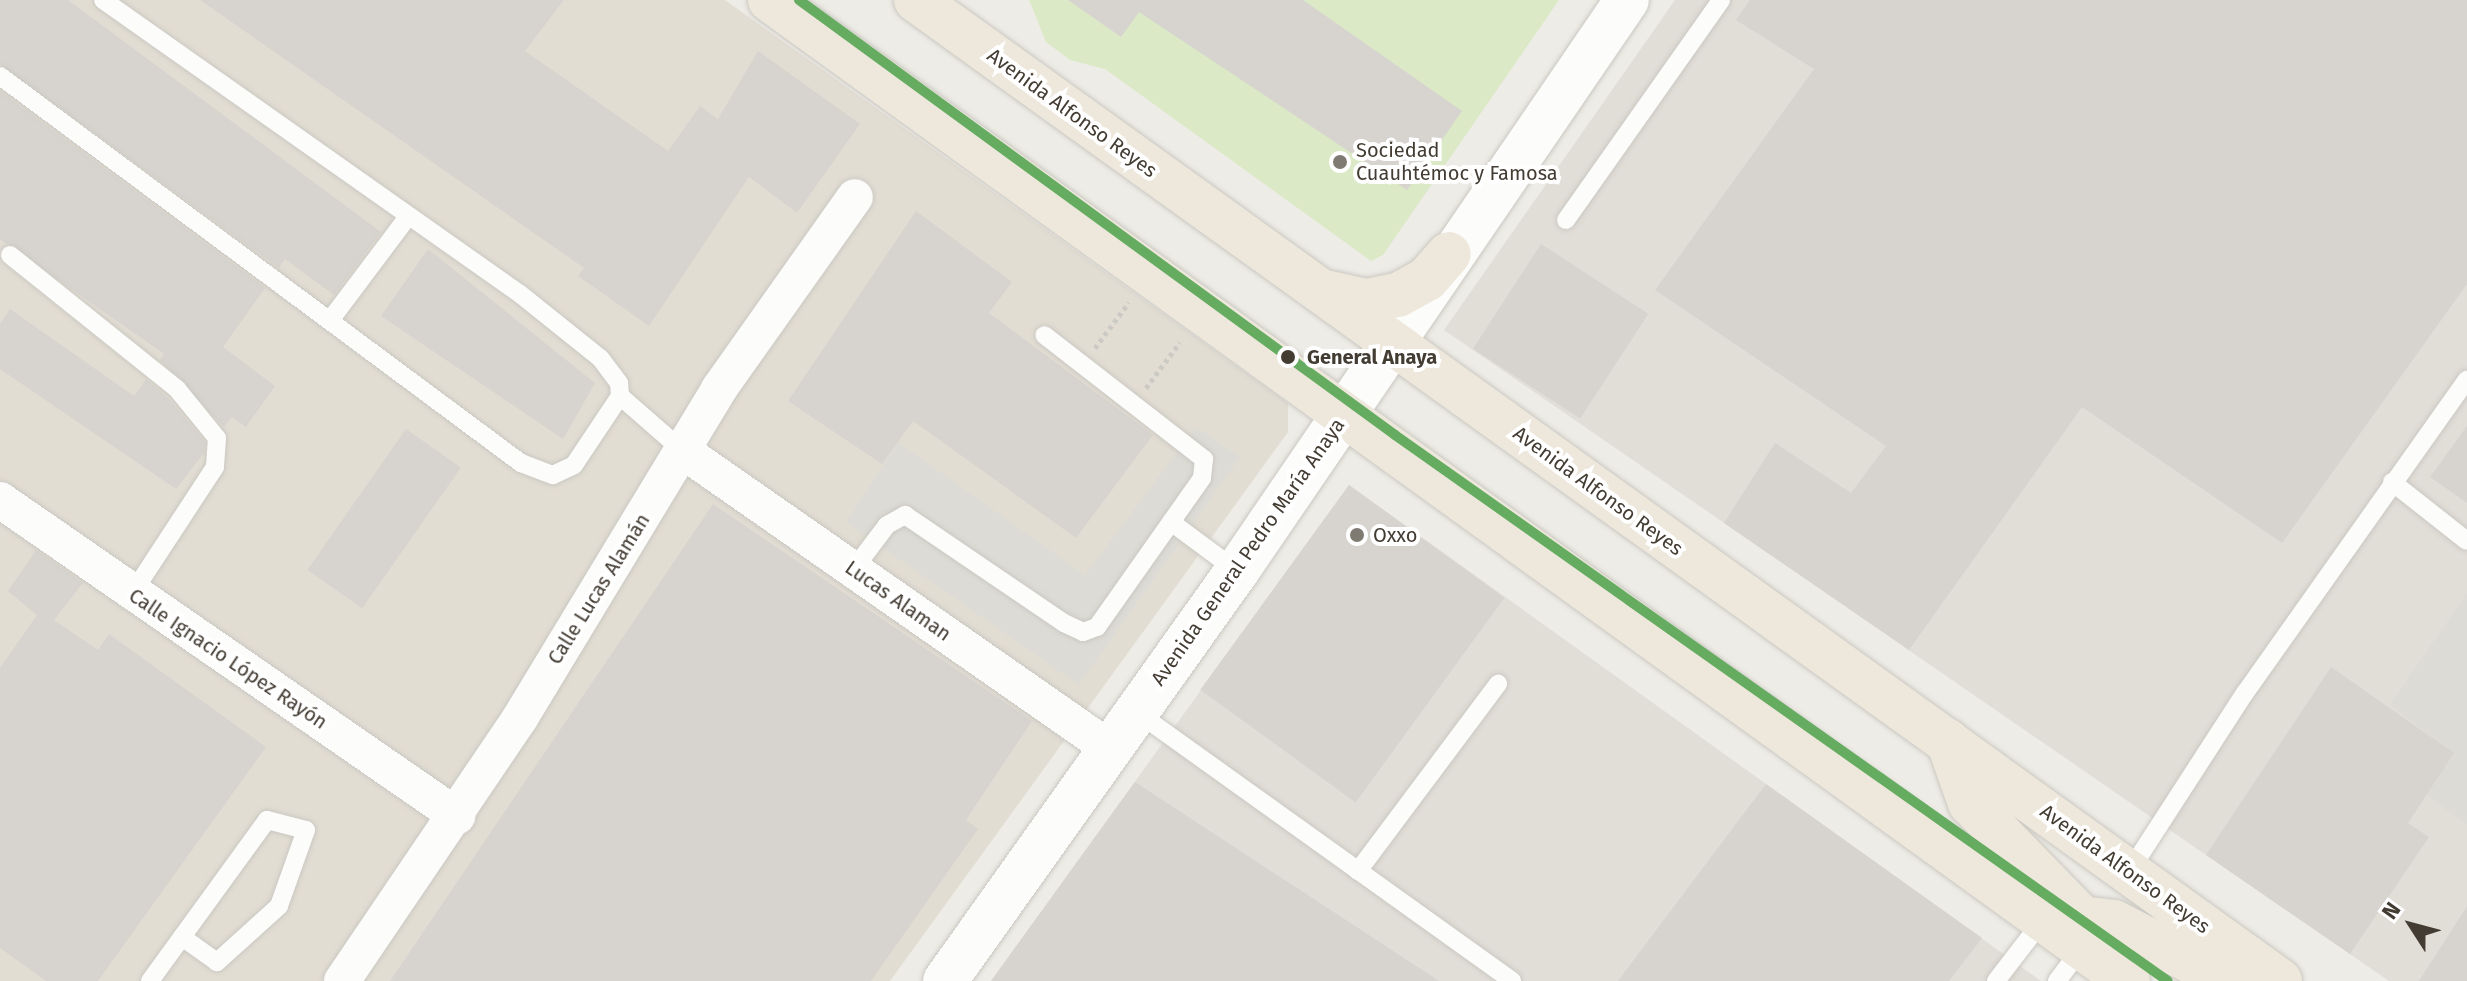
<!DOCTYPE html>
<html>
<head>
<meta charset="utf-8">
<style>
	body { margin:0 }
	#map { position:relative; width:2467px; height:981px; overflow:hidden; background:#eeece6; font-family:"Fira Sans",sans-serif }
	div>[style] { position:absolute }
	.residential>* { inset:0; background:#e2ddd3 }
	.industrial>* { inset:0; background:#e1ddd7 }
	.green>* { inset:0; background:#dbe9c6 }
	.parking>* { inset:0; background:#dddbd6 }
	.building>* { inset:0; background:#d7d4cf; transform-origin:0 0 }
	.path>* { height:5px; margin-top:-2.5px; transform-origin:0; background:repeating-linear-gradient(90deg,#cccac5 0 4px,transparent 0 8px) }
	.roads { filter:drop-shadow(0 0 2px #cac8c2) drop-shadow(0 0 2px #cac8c2) }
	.service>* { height:18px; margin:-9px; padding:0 9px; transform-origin:9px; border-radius:9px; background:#fcfcfb }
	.minor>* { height:36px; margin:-18px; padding:0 18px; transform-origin:18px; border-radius:18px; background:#fcfcfb }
	.tertiary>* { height:44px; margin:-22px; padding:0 22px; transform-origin:22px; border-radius:22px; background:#fcfcfb }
	.trunk>* { height:44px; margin:-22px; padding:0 22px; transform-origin:22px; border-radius:22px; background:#eee8dc }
	.metro-1>* { height:10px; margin:-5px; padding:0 5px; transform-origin:5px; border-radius:5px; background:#65ac61 }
	.dots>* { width:22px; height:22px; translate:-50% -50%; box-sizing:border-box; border:4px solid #fff; border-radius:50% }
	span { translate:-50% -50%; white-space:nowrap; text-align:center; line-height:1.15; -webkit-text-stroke:8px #fff; paint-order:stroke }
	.street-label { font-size:20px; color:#433c33 }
	.poi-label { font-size:20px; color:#433c33 }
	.left { translate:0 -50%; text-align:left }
	.stop-label { font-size:20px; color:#433c33; font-weight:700 }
	.north { position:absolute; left:2371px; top:885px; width:80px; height:80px; -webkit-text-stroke:6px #fff; paint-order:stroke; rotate:306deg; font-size:22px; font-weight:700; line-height:32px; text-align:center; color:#433c33 }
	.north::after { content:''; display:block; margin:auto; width:28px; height:36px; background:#433c33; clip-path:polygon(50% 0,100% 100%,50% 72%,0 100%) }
</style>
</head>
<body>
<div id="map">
	<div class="residential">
		<i style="clip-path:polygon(0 0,725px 0,1288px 403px,1288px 432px,890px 981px,0 981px)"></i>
	</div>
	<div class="industrial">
		<i style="clip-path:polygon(1675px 0,2467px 0,2467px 981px,2389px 981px,1444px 330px)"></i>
		<i style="clip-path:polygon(1349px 485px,2041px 981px,991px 981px)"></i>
	</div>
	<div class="green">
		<i style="clip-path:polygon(1029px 0,1559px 0,1383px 255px,1371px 261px,1105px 69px,1070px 60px,1046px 42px)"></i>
	</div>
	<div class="parking">
		<i style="clip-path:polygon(1196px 427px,1240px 457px,1079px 685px,846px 522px,898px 442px,1085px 575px)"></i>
		<i style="clip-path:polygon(2467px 593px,2467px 824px,2426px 795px,2453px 753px,2390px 705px)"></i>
	</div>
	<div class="building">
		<i style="clip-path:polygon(0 0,68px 0,381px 232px,334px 295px,285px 259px,279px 268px,0 64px)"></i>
		<i style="clip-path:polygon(200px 0,564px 0,525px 51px,668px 151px,700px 106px,718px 119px,758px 51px,860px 124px,797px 213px,749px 177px,649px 326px,578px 276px,584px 268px)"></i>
		<i style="clip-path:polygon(1068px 0,1303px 0,1462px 111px,1407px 190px,1139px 12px,1121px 37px)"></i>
		<i style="clip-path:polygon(1750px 0,2467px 0,2467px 284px,2282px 543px,2082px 407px,1909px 650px,1724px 523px,1775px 443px,1851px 493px,1886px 446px,1655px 290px,1814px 69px,1736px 20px)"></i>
		<i style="clip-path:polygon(0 91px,265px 288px,223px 347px,275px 386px,246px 427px,232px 417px,224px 427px,160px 360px,164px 354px,0 239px)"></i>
		<i style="clip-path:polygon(916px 211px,1012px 282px,989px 313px,1153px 435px,1076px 538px,913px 421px,882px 464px,788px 401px)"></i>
		<i style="left:1541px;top:244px;width:128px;height:125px;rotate:33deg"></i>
		<i style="clip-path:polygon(428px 249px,595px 383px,563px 439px,381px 316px)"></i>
		<i style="clip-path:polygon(10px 309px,134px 396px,146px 379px,168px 398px,205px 442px,204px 453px,176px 489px,0 369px,0 324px)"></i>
		<i style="clip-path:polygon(2467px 426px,2467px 503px,2430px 477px)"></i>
		<i style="left:406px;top:429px;width:67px;height:172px;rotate:35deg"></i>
		<i style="left:1349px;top:485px;width:192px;height:253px;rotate:36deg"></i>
		<i style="clip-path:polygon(713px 504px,1032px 721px,966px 820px,978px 829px,871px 981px,390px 981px)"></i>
		<i style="clip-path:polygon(36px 550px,83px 583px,54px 620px,98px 650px,109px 634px,266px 747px,98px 981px,46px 981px,0 948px,0 668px,37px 615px,8px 591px)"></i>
		<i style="clip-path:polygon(2331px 667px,2454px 753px,2408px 823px,2429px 837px,2350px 954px,2206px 855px)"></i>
		<i style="clip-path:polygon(1135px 782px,1439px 981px,991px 981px)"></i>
		<i style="clip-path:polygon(1766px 784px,1982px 938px,1949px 981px,1618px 981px)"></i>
		<i style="clip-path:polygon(2467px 906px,2467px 981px,2419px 981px)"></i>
	</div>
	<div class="path">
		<i style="left:1095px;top:348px;width:57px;rotate:-53.5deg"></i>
		<i style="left:1146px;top:388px;width:57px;rotate:-53.5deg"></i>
	</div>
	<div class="roads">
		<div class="service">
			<i style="left:0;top:76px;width:649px;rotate:36.61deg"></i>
			<i style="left:521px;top:463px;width:34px;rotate:21deg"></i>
			<i style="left:553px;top:475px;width:23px;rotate:-25deg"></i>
			<i style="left:574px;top:465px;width:83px;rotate:-56.3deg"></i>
			<i style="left:620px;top:396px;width:13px;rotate:-94deg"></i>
			<i style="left:619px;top:383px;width:31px;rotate:-127deg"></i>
			<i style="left:600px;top:358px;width:102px;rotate:-141.3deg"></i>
			<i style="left:520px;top:294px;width:510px;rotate:-144.81deg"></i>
			<i style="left:1566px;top:220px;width:269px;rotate:-54.8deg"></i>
			<i style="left:10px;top:255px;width:214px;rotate:38.7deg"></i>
			<i style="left:177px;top:389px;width:63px;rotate:50.8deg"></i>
			<i style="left:217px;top:438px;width:29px;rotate:94deg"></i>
			<i style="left:215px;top:467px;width:152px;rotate:123.2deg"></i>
			<i style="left:331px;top:319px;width:125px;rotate:-53.1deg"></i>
			<i style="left:620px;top:396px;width:84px;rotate:41.1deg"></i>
			<i style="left:2392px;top:482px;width:95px;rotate:38.2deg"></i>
			<i style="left:1171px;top:522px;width:82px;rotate:36.6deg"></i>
			<i style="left:853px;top:570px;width:56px;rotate:-52.9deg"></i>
			<i style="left:887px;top:525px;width:21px;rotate:-29deg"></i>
			<i style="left:905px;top:515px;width:192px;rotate:34.2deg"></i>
			<i style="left:1064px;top:623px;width:21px;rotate:25deg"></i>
			<i style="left:1083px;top:632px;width:15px;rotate:-20deg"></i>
			<i style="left:1097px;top:627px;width:182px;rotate:-54.8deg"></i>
			<i style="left:1202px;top:478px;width:19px;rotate:-84deg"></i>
			<i style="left:1204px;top:459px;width:202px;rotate:-142.2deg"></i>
			<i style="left:1138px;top:713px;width:460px;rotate:35.6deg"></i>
			<i style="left:1358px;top:871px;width:234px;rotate:-53.2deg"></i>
			<i style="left:2129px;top:872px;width:213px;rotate:-57.1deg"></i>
			<i style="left:2245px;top:693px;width:384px;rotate:-54.7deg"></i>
			<i style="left:150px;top:981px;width:199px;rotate:-54deg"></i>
			<i style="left:267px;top:820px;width:40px;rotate:14.4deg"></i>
			<i style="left:306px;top:830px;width:81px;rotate:109.6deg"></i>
			<i style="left:279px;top:906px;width:84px;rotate:137.9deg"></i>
			<i style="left:217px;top:962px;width:43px;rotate:-144.5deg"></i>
			<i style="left:1996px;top:981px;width:77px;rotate:-52.4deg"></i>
			<i style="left:2057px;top:981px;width:41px;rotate:-52.9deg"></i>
		</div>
		<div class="minor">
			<i style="left:683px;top:451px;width:523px;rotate:34.88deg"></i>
			<i style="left:0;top:500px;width:556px;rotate:34.66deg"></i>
			<i style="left:342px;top:981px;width:318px;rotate:-55.9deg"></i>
			<i style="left:520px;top:718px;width:385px;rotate:-58.8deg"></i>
			<i style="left:719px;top:389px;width:235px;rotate:-54.7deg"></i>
		</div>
		<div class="tertiary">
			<i style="left:945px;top:981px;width:503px;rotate:-54.54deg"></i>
			<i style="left:1237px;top:571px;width:691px;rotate:-55.67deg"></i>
		</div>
		<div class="trunk">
			<i style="left:770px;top:0;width:1675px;rotate:35.84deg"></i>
			<i style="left:916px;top:0;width:1680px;rotate:35.72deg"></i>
			<i style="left:1325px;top:292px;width:42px;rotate:12.4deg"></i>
			<i style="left:1366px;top:301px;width:33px;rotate:-11deg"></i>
			<i style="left:1398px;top:295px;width:33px;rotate:-29deg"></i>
			<i style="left:1427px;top:279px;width:33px;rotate:-49deg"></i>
			<i style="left:1948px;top:741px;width:66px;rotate:70.5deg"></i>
			<i style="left:1970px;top:803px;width:153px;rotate:45.8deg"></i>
			<i style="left:2077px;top:913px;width:35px;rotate:82deg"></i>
			<i style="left:2053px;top:915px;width:61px;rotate:6.5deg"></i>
			<i style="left:2114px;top:922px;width:101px;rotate:27.1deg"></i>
			<i style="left:2204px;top:968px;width:64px;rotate:4.5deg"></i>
		</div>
	</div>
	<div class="metro-1">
		<i style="left:799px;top:0;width:738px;rotate:36.12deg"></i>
		<i style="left:1395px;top:435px;width:946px;rotate:35.24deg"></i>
	</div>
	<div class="dots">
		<i style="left:1340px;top:162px;background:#7f7a72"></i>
		<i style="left:1288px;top:357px;background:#433c33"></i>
		<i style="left:1357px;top:535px;background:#7f7a72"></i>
	</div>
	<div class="street-label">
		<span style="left:1072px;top:113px;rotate:36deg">Avenida Alfonso Reyes</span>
		<span style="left:1598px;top:491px;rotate:36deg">Avenida Alfonso Reyes</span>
		<span style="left:1248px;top:552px;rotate:-55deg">Avenida General Pedro María Anaya</span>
		<span style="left:599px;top:589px;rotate:-58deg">Calle Lucas Alamán</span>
		<span style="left:898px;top:601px;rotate:35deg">Lucas Alaman</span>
		<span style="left:228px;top:659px;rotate:34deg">Calle Ignacio López Rayón</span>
		<span style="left:2125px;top:869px;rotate:36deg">Avenida Alfonso Reyes</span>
	</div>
	<div class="poi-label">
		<span class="left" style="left:1356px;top:162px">Sociedad<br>Cuauhtémoc y Famosa</span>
		<span class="left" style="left:1373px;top:535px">Oxxo</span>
	</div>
	<div class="stop-label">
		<span class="left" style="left:1307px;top:357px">General Anaya</span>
	</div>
	<div class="north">N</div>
</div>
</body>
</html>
